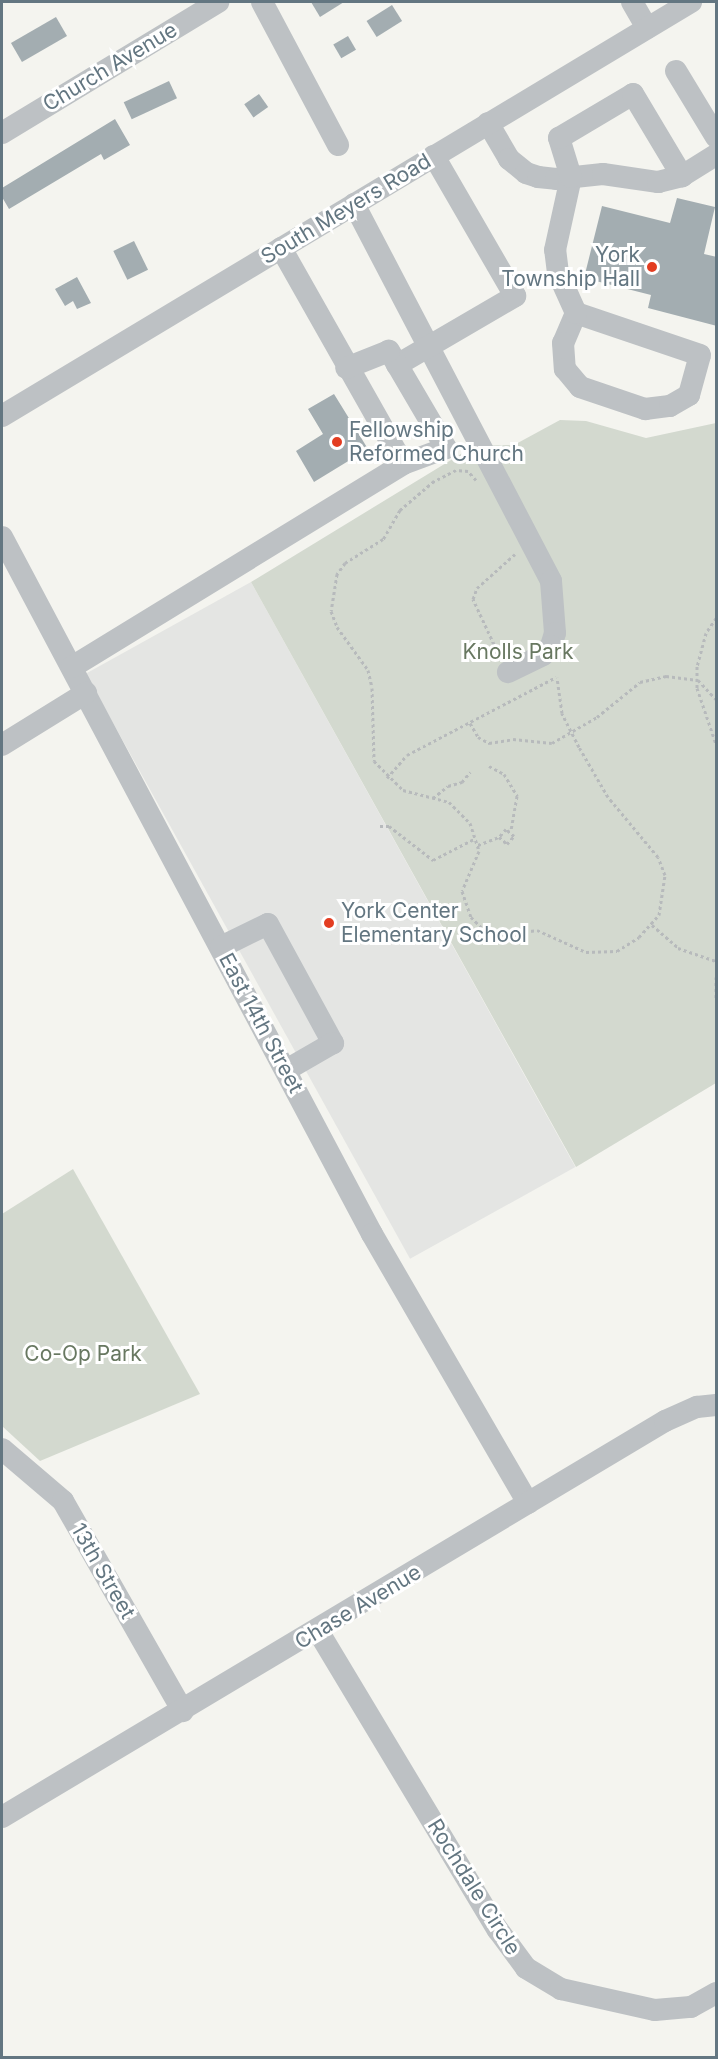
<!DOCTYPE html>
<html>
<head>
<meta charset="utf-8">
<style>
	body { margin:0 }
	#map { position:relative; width:718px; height:2059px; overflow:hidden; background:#f4f4ef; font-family:Inter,sans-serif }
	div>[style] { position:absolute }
	.built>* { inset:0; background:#e4e5e3; transform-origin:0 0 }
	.green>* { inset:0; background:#d3d9cf }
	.building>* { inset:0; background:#a3adb1; transform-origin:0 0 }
	.path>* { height:3px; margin-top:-1.5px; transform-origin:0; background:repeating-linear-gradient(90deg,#b7babc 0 3px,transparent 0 6px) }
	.minor>* { height:22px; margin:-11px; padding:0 11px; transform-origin:11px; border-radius:11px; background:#bdc1c4 }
	.dots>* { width:16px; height:16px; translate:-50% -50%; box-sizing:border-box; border:3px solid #fff; border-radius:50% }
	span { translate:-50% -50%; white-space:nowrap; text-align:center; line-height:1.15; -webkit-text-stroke:6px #fff; paint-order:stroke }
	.street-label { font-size:21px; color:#637681 }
	.poi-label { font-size:21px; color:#637681 }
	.right { translate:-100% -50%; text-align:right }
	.left { translate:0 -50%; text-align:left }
	.park-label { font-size:21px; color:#687861 }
	.frame { position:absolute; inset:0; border:3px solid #637681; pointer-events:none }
</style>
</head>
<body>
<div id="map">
	<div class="built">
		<i style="left:251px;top:582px;width:669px;height:189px;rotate:61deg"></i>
	</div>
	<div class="green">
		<i style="clip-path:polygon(560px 420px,586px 421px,646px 438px,716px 423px,716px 1083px,576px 1167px,251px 582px,474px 446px,514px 445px)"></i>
		<i style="clip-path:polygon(73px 1169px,200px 1394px,40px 1461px,2px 1426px,2px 1214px)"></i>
	</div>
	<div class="building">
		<i style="clip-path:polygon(311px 2px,344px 2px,320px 17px)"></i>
		<i style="left:392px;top:5px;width:19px;height:30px;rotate:58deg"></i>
		<i style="left:56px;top:17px;width:22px;height:52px;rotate:60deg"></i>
		<i style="left:348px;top:36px;width:16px;height:17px;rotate:60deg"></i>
		<i style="left:169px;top:81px;width:19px;height:50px;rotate:65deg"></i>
		<i style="left:259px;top:94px;width:16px;height:18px;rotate:55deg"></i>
		<i style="clip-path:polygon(115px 119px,130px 145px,104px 160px,101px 154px,9px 209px,2px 197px,2px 188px)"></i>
		<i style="clip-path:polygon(677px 198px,715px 207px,704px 254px,717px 257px,717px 326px,648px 308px,651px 295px,584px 278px,602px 206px,670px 223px)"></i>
		<i style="left:134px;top:241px;width:32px;height:23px;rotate:64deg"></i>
		<i style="clip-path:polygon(77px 277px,91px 303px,77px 309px,73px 301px,65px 306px,55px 289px)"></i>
		<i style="clip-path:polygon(334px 394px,368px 449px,314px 482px,296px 451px,323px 434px,308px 409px)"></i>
	</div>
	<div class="path">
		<i style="left:476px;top:480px;width:12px;rotate:-132deg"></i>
		<i style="left:468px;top:471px;width:12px;rotate:-175deg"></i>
		<i style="left:456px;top:470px;width:25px;rotate:153deg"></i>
		<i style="left:434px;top:481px;width:45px;rotate:139.5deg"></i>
		<i style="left:400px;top:510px;width:34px;rotate:120deg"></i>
		<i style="left:383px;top:539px;width:45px;rotate:147.7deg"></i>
		<i style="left:345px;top:563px;width:14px;rotate:126deg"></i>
		<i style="left:337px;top:574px;width:37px;rotate:99deg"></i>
		<i style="left:331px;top:611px;width:17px;rotate:69deg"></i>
		<i style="left:337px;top:627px;width:53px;rotate:54.2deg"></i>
		<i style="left:368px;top:670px;width:18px;rotate:77deg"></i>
		<i style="left:372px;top:688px;width:73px;rotate:88.4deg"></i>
		<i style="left:374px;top:761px;width:41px;rotate:45deg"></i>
		<i style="left:403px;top:790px;width:48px;rotate:14.6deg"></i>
		<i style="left:449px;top:802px;width:30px;rotate:45deg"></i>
		<i style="left:470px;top:823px;width:29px;rotate:72deg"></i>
		<i style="left:479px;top:851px;width:43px;rotate:113deg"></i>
		<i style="left:462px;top:891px;width:28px;rotate:71deg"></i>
		<i style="left:471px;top:917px;width:17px;rotate:45deg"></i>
		<i style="left:483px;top:929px;width:19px;rotate:16deg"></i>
		<i style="left:501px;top:934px;width:36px;rotate:-6deg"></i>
		<i style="left:537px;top:930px;width:54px;rotate:24.2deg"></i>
		<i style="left:586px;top:952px;width:31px;rotate:-2deg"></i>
		<i style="left:617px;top:951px;width:26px;rotate:-32deg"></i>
		<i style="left:639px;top:937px;width:30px;rotate:-48deg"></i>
		<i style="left:659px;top:915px;width:40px;rotate:-81.5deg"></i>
		<i style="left:665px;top:875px;width:19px;rotate:-111deg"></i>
		<i style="left:658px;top:857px;width:78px;rotate:-129.8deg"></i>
		<i style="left:608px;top:797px;width:58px;rotate:-120.1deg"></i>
		<i style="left:579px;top:747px;width:38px;rotate:-117deg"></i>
		<i style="left:562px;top:713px;width:36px;rotate:-98deg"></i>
		<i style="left:716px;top:618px;width:18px;rotate:124deg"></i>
		<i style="left:706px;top:633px;width:34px;rotate:105deg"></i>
		<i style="left:697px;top:666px;width:22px;rotate:90deg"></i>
		<i style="left:697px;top:688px;width:59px;rotate:71.3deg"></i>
		<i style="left:499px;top:655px;width:62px;rotate:-114.9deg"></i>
		<i style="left:473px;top:599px;width:12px;rotate:-70deg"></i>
		<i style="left:477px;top:588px;width:51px;rotate:-41.8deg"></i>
		<i style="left:470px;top:723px;width:16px;rotate:60deg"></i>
		<i style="left:478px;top:737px;width:13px;rotate:29deg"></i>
		<i style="left:489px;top:743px;width:24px;rotate:-9deg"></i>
		<i style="left:513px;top:739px;width:39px;rotate:6deg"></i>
		<i style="left:552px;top:743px;width:52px;rotate:-30deg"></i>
		<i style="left:597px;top:717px;width:55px;rotate:-39.1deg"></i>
		<i style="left:640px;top:682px;width:27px;rotate:-13deg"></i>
		<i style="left:666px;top:676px;width:32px;rotate:7deg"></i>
		<i style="left:698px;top:680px;width:26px;rotate:47deg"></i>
		<i style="left:489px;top:766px;width:17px;rotate:28deg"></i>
		<i style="left:504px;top:774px;width:26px;rotate:59deg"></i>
		<i style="left:517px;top:796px;width:35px;rotate:100deg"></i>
		<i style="left:387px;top:778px;width:30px;rotate:-49deg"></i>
		<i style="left:407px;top:755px;width:168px;rotate:-27.6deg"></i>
		<i style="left:433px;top:798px;width:19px;rotate:-39deg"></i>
		<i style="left:448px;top:786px;width:15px;rotate:-16deg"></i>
		<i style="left:462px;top:782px;width:13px;rotate:-51deg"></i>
		<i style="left:380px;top:826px;width:9px"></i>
		<i style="left:389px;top:826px;width:56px;rotate:37.7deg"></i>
		<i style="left:433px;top:860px;width:48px;rotate:-27.1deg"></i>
		<i style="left:478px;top:845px;width:22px;rotate:-21deg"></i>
		<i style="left:499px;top:837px;width:11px;rotate:41deg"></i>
		<i style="left:507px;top:844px;width:11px;rotate:-49deg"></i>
		<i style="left:514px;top:836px;width:11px;rotate:-139deg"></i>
		<i style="left:506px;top:829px;width:11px;rotate:131deg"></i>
		<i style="left:652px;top:925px;width:35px;rotate:41deg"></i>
		<i style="left:678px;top:948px;width:40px;rotate:18.9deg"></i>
		<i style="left:716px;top:977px;width:21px;rotate:90deg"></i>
	</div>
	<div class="minor">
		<i style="left:262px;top:2px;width:162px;rotate:62deg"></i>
		<i style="left:632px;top:2px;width:30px;rotate:60deg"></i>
		<i style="left:676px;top:71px;width:77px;rotate:58.8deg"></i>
		<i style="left:488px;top:123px;width:42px;rotate:59.7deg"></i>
		<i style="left:509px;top:159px;width:22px;rotate:39deg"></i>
		<i style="left:526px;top:173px;width:13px;rotate:18deg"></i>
		<i style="left:538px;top:177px;width:18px;rotate:6deg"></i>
		<i style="left:556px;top:179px;width:47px;rotate:-6.1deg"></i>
		<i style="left:603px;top:174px;width:56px;rotate:8.3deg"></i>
		<i style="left:658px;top:182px;width:25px;rotate:-14deg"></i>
		<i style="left:682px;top:176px;width:40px;rotate:-32deg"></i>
		<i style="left:2px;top:133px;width:253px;rotate:-31.2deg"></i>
		<i style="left:354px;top:204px;width:425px;rotate:62.4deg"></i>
		<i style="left:551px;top:581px;width:52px;rotate:85.6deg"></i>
		<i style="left:555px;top:633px;width:14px;rotate:107deg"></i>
		<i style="left:551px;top:646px;width:12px;rotate:132deg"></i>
		<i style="left:543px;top:655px;width:39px;rotate:154deg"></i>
		<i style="left:281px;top:248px;width:248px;rotate:60.5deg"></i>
		<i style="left:576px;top:313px;width:33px;rotate:113deg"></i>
		<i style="left:563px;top:343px;width:26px;rotate:86deg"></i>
		<i style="left:565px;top:369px;width:23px;rotate:50deg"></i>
		<i style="left:580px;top:387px;width:69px;rotate:18.7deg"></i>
		<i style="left:645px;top:409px;width:25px;rotate:-7deg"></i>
		<i style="left:670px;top:406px;width:22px;rotate:-30deg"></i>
		<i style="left:689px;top:395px;width:41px;rotate:-74.6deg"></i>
		<i style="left:700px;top:355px;width:131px;rotate:-161.3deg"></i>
		<i style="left:576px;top:313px;width:44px;rotate:-114.2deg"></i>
		<i style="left:558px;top:273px;width:23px;rotate:-97deg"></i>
		<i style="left:555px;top:250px;width:75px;rotate:-77.6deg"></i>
		<i style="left:571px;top:177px;width:41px;rotate:-107.1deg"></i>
		<i style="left:559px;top:138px;width:86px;rotate:-30.7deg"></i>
		<i style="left:633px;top:94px;width:96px;rotate:59.1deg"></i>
		<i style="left:397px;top:365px;width:137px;rotate:-30.3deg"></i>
		<i style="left:515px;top:296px;width:162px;rotate:-120.1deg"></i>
		<i style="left:2px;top:416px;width:804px;rotate:-31deg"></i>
		<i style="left:2px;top:537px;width:789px;rotate:62.04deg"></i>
		<i style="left:372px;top:1234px;width:311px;rotate:59.9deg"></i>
		<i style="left:72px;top:667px;width:388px;rotate:-31.5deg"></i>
		<i style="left:403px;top:464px;width:46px;rotate:-20.4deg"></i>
		<i style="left:446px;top:448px;width:113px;rotate:-120.4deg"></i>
		<i style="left:389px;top:351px;width:46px;rotate:158.4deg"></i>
		<i style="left:2px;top:745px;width:99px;rotate:-31.8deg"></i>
		<i style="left:221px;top:947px;width:52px;rotate:-26.1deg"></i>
		<i style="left:268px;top:924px;width:136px;rotate:61.4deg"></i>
		<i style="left:333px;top:1043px;width:54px;rotate:150.1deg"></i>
		<i style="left:2px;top:1449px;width:80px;rotate:40.4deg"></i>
		<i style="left:63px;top:1501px;width:242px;rotate:60.3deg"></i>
		<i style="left:318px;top:1631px;width:349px;rotate:59deg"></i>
		<i style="left:498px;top:1930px;width:47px;rotate:53.6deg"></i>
		<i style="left:526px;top:1968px;width:41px;rotate:31deg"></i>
		<i style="left:561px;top:1989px;width:96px;rotate:12.6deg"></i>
		<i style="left:655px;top:2010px;width:36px;rotate:-5deg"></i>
		<i style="left:691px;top:2007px;width:29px;rotate:-29deg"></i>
		<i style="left:2px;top:1817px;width:772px;rotate:-30.85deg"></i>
		<i style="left:665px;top:1421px;width:35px;rotate:-24deg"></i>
		<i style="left:697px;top:1407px;width:19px;rotate:-6deg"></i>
	</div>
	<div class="dots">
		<i style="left:652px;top:267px;background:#e33d21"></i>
		<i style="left:337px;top:442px;background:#e33d21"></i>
		<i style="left:329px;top:923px;background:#e33d21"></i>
	</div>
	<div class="street-label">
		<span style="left:110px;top:67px;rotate:-31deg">Church Avenue</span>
		<span style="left:346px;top:209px;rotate:-31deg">South Meyers Road</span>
		<span style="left:261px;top:1023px;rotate:62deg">East 14th Street</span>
		<span style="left:103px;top:1571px;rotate:60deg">13th Street</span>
		<span style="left:358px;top:1607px;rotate:-31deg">Chase Avenue</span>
		<span style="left:474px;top:1887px;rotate:58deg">Rochdale Circle</span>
	</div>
	<div class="poi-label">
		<span class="right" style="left:640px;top:267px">York<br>Township Hall</span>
		<span class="left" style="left:349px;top:442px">Fellowship<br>Reformed Church</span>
		<span class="left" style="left:341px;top:923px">York Center<br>Elementary School</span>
	</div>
	<div class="park-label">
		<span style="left:518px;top:652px">Knolls Park</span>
		<span style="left:83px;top:1354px">Co-Op Park</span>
	</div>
	<div class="frame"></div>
</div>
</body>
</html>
